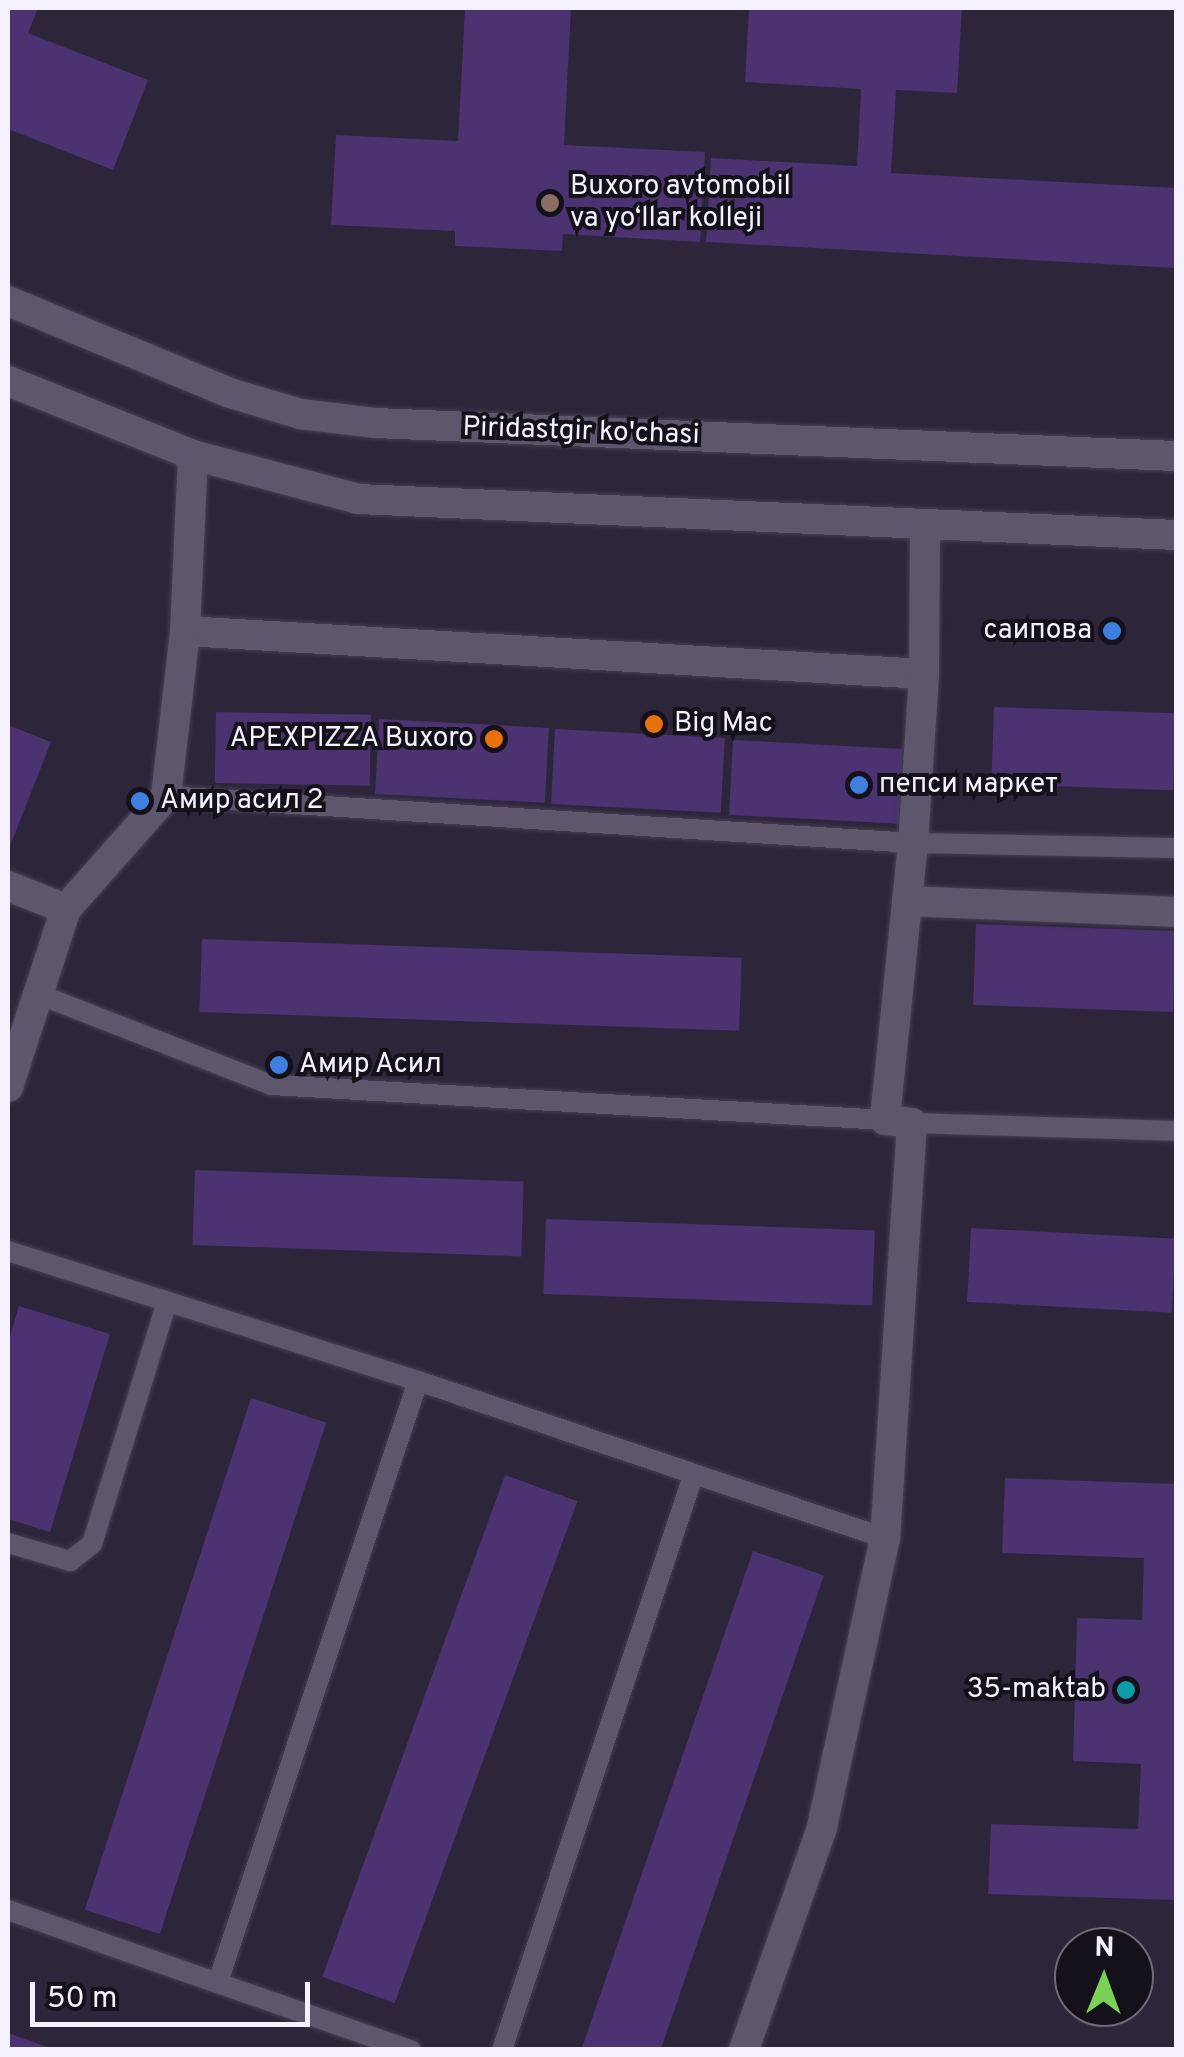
<!DOCTYPE html>
<html>
<head>
<meta charset="utf-8">
<style>
	body { margin:0 }
	#map { position:relative; width:1184px; height:2057px; overflow:hidden; background:#2d253a; font-family:Overpass,sans-serif }
	div>[style] { position:absolute }
	.building>* { inset:0; background:#4b3270; transform-origin:0 0 }
	.roads { filter:drop-shadow(0 0 2px #464052) drop-shadow(0 0 2px #464052) }
	.lane>* { height:20px; margin:-10px; padding:0 10px; transform-origin:10px; border-radius:10px; background:#5d566d }
	.street>* { height:30px; margin:-15px; padding:0 15px; transform-origin:15px; border-radius:15px; background:#5d566d }
	.secondary>* { height:30px; margin:-15px; padding:0 15px; transform-origin:15px; border-radius:15px; background:#5d566d }
	.dots>* { width:28px; height:28px; translate:-50% -50%; box-sizing:border-box; border:5px solid #14111a; border-radius:50% }
	span { translate:-50% -50%; white-space:nowrap; text-align:center; line-height:1.15; -webkit-text-stroke:8px #14111a; paint-order:stroke }
	.poi-label { font-size:28px; color:#f5f1ff }
	.left { translate:0 -50%; text-align:left }
	.right { translate:-100% -50%; text-align:right }
	.street-label { font-size:28px; color:#f5f1ff }
	.frame { position:absolute; inset:0; border:10px solid #f5f1ff; pointer-events:none }
	.north { position:absolute; left:1054px; top:1927px; width:100px; height:100px; box-sizing:border-box; background:#14111a; border:2px solid #6e6b76; border-radius:50%; rotate:1deg; font-size:28px; font-weight:700; line-height:40px; text-align:center; color:#f5f1ff }
	.north::after { content:''; display:block; margin:auto; width:35px; height:45px; background:#7bd155; clip-path:polygon(50% 0,100% 100%,50% 72%,0 100%) }
	.scale { position:absolute; left:30px; top:1982px; width:280px; height:45px; box-sizing:border-box; border:5px solid #f5f1ff; border-top:0; padding-left:12px; font-size:30px; line-height:35px; white-space:nowrap; color:#f5f1ff; -webkit-text-stroke:8px #14111a; paint-order:stroke }
</style>
</head>
<body>
<div id="map">
	<div class="building">
		<i style="clip-path:polygon(8px 8px,38px 8px,28px 33px,148px 80px,113px 170px,8px 129px)"></i>
		<i style="clip-path:polygon(465px 8px,571px 8px,564px 145px,705px 152px,700px 242px,563px 234px,562px 251px,455px 246px,455px 231px,331px 225px,336px 135px,458px 141px)"></i>
		<i style="clip-path:polygon(749px 8px,962px 8px,957px 93px,896px 90px,891px 173px,1176px 188px,1176px 268px,706px 242px,711px 158px,857px 166px,861px 89px,745px 82px)"></i>
		<i style="left:994px;top:707px;width:182px;height:77px;rotate:2deg"></i>
		<i style="left:216px;top:712px;width:155px;height:71px;rotate:1deg"></i>
		<i style="left:379px;top:719px;width:170px;height:75px;rotate:3deg"></i>
		<i style="clip-path:polygon(8px 725px,51px 742px,8px 851px)"></i>
		<i style="left:555px;top:729px;width:170px;height:75px;rotate:3deg"></i>
		<i style="left:733px;top:740px;width:170px;height:75px;rotate:3deg"></i>
		<i style="left:976px;top:924px;width:200px;height:81px;rotate:2deg"></i>
		<i style="left:202px;top:939px;width:540px;height:73px;rotate:2deg"></i>
		<i style="left:195px;top:1170px;width:329px;height:75px;rotate:2deg"></i>
		<i style="left:546px;top:1219px;width:329px;height:75px;rotate:2deg"></i>
		<i style="left:971px;top:1228px;width:205px;height:74px;rotate:3deg"></i>
		<i style="clip-path:polygon(19px 1306px,110px 1334px,50px 1532px,8px 1519px,8px 1343px)"></i>
		<i style="left:251px;top:1398px;width:79px;height:538px;rotate:18deg"></i>
		<i style="left:505px;top:1475px;width:77px;height:534px;rotate:20deg"></i>
		<i style="clip-path:polygon(1005px 1478px,1176px 1484px,1176px 1900px,988px 1894px,991px 1824px,1138px 1829px,1141px 1764px,1073px 1761px,1077px 1618px,1142px 1620px,1144px 1558px,1002px 1553px)"></i>
		<i style="left:753px;top:1551px;width:75px;height:527px;rotate:19deg"></i>
		<i style="clip-path:polygon(8px 2033px,53px 2049px,53px 2050px,8px 2050px)"></i>
	</div>
	<div class="roads">
		<div class="lane">
			<i style="left:166px;top:796px;width:748px;rotate:3.6deg"></i>
			<i style="left:913px;top:843px;width:263px;rotate:1.1deg"></i>
			<i style="left:38px;top:994px;width:250px;rotate:21.3deg"></i>
			<i style="left:271px;top:1085px;width:615px;rotate:3.26deg"></i>
			<i style="left:912px;top:1123px;width:264px;rotate:1.7deg"></i>
			<i style="left:8px;top:1251px;width:430px;rotate:17.6deg"></i>
			<i style="left:8px;top:1543px;width:65px;rotate:16.2deg"></i>
			<i style="left:70px;top:1561px;width:28px;rotate:-38deg"></i>
			<i style="left:92px;top:1544px;width:253px;rotate:-72.8deg"></i>
			<i style="left:8px;top:1910px;width:427px;rotate:19.2deg"></i>
			<i style="left:218px;top:1982px;width:633px;rotate:-71.59deg"></i>
			<i style="left:418px;top:1381px;width:493px;rotate:18.6deg"></i>
			<i style="left:502px;top:2050px;width:605px;rotate:-71.6deg"></i>
		</div>
		<div class="street">
			<i style="left:185px;top:631px;width:740px;rotate:3.33deg"></i>
			<i style="left:924px;top:674px;width:169px;rotate:93.7deg"></i>
			<i style="left:913px;top:843px;width:278px;rotate:95.8deg"></i>
			<i style="left:885px;top:1120px;width:27px;rotate:6deg"></i>
			<i style="left:912px;top:1123px;width:416px;rotate:93.7deg"></i>
			<i style="left:885px;top:1538px;width:297px;rotate:102.3deg"></i>
			<i style="left:822px;top:1828px;width:235px;rotate:109.4deg"></i>
			<i style="left:924px;top:674px;width:150px;rotate:-89.6deg"></i>
			<i style="left:8px;top:886px;width:62px;rotate:21.6deg"></i>
			<i style="left:907px;top:901px;width:269px;rotate:2.3deg"></i>
			<i style="left:8px;top:1087px;width:187px;rotate:-72deg"></i>
			<i style="left:66px;top:909px;width:151px;rotate:-48.5deg"></i>
			<i style="left:166px;top:796px;width:166px;rotate:-83.4deg"></i>
			<i style="left:185px;top:631px;width:176px;rotate:-87.4deg"></i>
		</div>
		<div class="secondary">
			<i style="left:8px;top:301px;width:240px;rotate:22.5deg"></i>
			<i style="left:230px;top:393px;width:73px;rotate:16.7deg"></i>
			<i style="left:300px;top:414px;width:76px;rotate:6.8deg"></i>
			<i style="left:375px;top:423px;width:802px;rotate:2.36deg"></i>
			<i style="left:8px;top:381px;width:199px;rotate:21.8deg"></i>
			<i style="left:193px;top:455px;width:171px;rotate:14.9deg"></i>
			<i style="left:358px;top:499px;width:819px;rotate:2.52deg"></i>
		</div>
	</div>
	<div class="dots">
		<i style="left:550px;top:203px;background:#8d6e63"></i>
		<i style="left:1112px;top:631px;background:#3f7fe0"></i>
		<i style="left:654px;top:724px;background:#e8710a"></i>
		<i style="left:494px;top:739px;background:#e8710a"></i>
		<i style="left:859px;top:785px;background:#3f7fe0"></i>
		<i style="left:140px;top:801px;background:#3f7fe0"></i>
		<i style="left:279px;top:1065px;background:#3f7fe0"></i>
		<i style="left:1126px;top:1690px;background:#0f9aa8"></i>
	</div>
	<div class="poi-label">
		<span class="left" style="left:570px;top:203px">Buxoro avtomobil<br>va yo‘llar kolleji</span>
		<span class="right" style="left:1092px;top:631px">саипова</span>
		<span class="left" style="left:674px;top:724px">Big Mac</span>
		<span class="right" style="left:474px;top:739px">APEXPIZZA Buxoro</span>
		<span class="left" style="left:879px;top:785px">пепси маркет</span>
		<span class="left" style="left:160px;top:801px">Амир асил 2</span>
		<span class="left" style="left:299px;top:1065px">Амир Асил</span>
		<span class="right" style="left:1106px;top:1690px">35-maktab</span>
	</div>
	<div class="street-label">
		<span style="left:581px;top:432px;rotate:2deg">Piridastgir ko'chasi</span>
	</div>
	<div class="frame"></div>
	<div class="north">N</div>
	<div class="scale">50 m</div>
</div>
</body>
</html>
